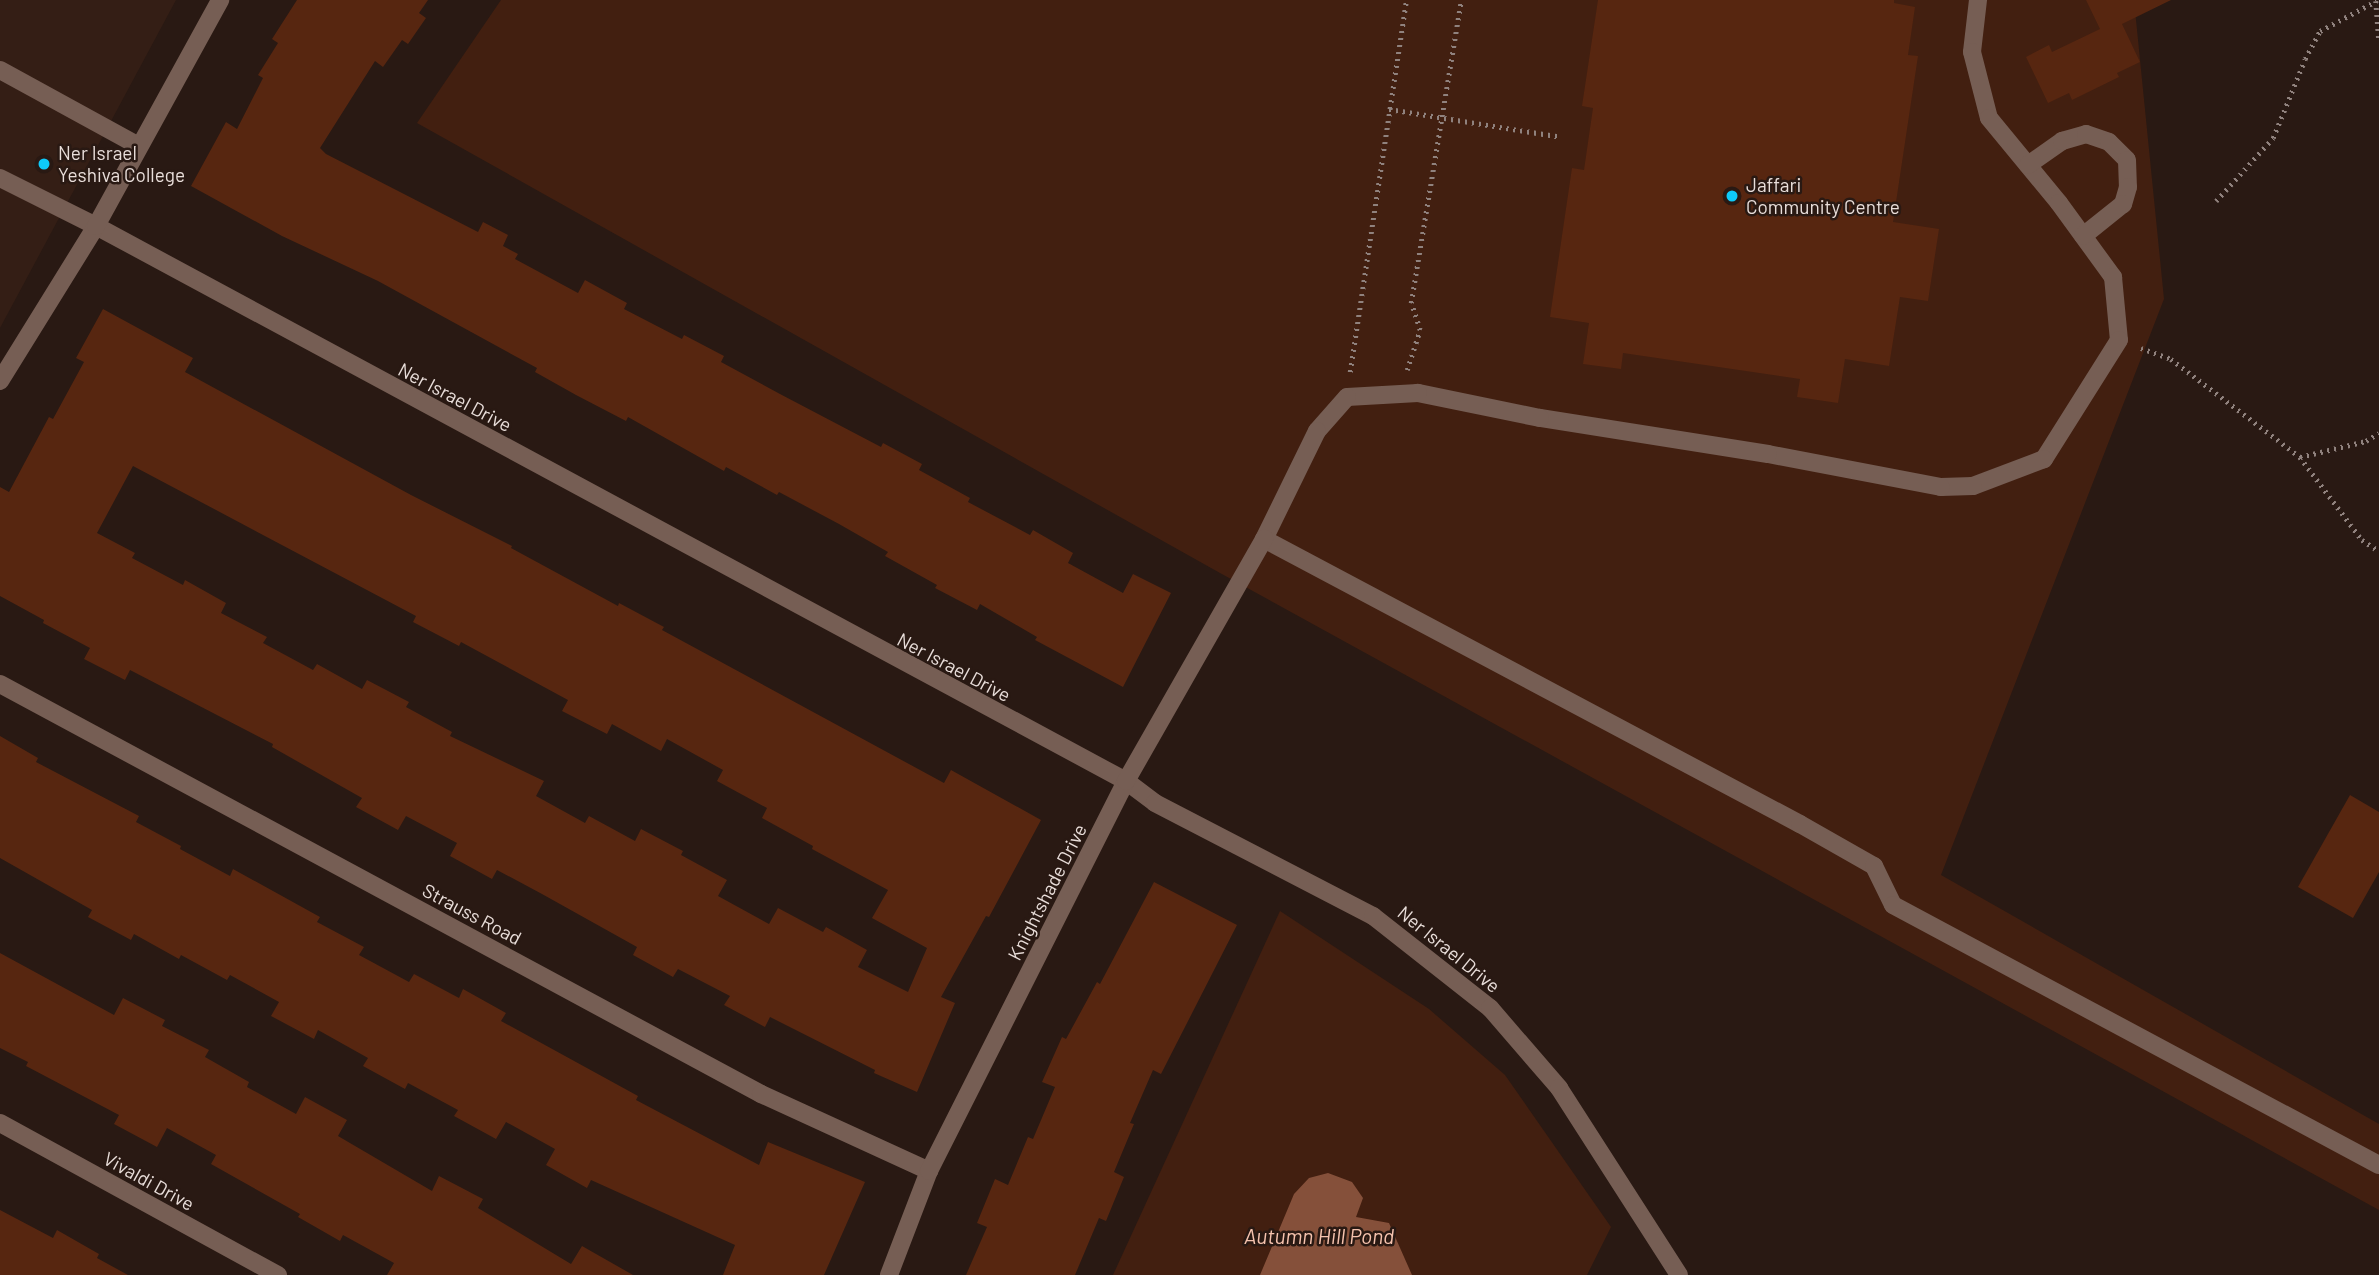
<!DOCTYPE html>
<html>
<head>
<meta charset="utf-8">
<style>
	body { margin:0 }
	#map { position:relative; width:2379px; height:1275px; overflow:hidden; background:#291913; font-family:Barlow,sans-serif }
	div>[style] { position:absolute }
	.built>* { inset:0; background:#341e15 }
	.green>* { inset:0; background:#421f10 }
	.water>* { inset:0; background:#85503a }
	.building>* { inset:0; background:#572610 }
	.path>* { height:4.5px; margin-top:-2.25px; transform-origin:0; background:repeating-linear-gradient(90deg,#90827e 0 2px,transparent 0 7px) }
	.service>* { height:18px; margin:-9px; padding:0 9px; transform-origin:9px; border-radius:9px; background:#765e54 }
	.minor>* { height:18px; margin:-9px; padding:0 9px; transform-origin:9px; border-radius:9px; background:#765e54 }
	.dots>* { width:19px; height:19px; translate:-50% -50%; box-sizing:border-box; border:4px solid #291913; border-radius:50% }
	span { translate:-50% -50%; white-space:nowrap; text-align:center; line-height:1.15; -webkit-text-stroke:5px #291913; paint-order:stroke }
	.poi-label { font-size:19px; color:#e9deda }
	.left { translate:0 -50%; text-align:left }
	.street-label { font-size:19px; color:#e9deda }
	.water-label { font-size:21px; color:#f6c3ae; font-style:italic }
</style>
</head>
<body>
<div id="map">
	<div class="built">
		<i style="clip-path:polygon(0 0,176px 0,0 328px)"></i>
	</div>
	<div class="green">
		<i style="clip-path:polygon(501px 0,2134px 0,2164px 299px,1941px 875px,2379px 1124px,2379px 1210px,1220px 573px,417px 123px)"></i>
		<i style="clip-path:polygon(1280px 911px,1429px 1009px,1505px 1075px,1611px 1227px,1587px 1275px,1113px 1275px)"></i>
	</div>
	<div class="water">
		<i style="clip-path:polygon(1328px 1173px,1352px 1182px,1363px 1198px,1356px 1217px,1389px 1223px,1412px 1275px,1260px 1275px,1294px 1194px,1309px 1178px)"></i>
	</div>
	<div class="building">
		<i style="clip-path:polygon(297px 0,428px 0,419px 13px,426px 18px,408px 44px,402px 40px,383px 67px,375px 61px,320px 148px,326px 154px,478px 232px,483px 222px,508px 235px,503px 246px,518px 254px,515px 259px,578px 293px,585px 280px,627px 303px,624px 309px,682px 339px,684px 335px,724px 356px,721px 362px,780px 394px,881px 447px,883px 443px,922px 464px,919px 470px,970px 498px,968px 502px,1030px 535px,1033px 530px,1073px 553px,1068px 563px,1123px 593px,1133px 574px,1171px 593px,1123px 687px,1035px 640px,1037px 637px,980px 604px,977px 610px,935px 588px,937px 585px,885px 556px,888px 552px,839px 524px,779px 492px,777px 495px,726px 467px,724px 471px,628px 417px,626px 421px,576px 395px,535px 372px,537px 368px,378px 281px,282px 236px,191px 186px,226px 122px,237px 129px,263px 78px,258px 75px,278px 43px,272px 39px)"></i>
		<i style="clip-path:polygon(1598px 0,1894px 0,1894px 3px,1915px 7px,1908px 55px,1918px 56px,1893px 222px,1939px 229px,1928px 301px,1900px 297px,1889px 366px,1845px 359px,1838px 403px,1797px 397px,1800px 379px,1623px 353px,1621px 369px,1583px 364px,1589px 323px,1550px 317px,1572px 168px,1584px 170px,1593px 108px,1582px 106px)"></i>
		<i style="clip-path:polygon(2086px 0,2171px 0,2122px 24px,2140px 62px,2117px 73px,2119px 77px,2072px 100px,2069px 93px,2048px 103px,2026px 57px,2049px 45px,2052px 52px,2100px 29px)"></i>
		<i style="clip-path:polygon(evenodd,103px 309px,193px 358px,185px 372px,411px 495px,512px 546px,511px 548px,618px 606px,619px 603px,664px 627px,662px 630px,944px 783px,951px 770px,1041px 820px,989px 917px,986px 916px,941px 997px,955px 1003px,917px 1092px,874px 1073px,875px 1070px,770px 1017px,765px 1027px,724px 1005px,730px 996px,678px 969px,673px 977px,633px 955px,637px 947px,542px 894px,497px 870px,492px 879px,450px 856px,457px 843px,406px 816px,398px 830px,356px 807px,362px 798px,272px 747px,273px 744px,130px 670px,125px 680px,84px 659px,90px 648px,43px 623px,44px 620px,0 596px,0 487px,9px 492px,49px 417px,53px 419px,84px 362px,76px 358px,103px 309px,133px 466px,416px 616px,413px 622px,459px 646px,461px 642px,568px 700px,562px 711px,607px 734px,612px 724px,661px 751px,667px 739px,723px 770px,717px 781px,767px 808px,762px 818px,813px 846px,812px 849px,888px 890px,872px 918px,927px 948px,908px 992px,858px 967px,867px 950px,826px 927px,823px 932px,778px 908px,769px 924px,718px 896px,727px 880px,681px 855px,683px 851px,641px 829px,635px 841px,589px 816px,585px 823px,536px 796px,544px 781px,450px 736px,452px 732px,406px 707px,409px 702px,367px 680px,362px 689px,317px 664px,313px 670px,263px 643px,267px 637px,221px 613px,226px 603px,185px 580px,183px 585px,132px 558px,135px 553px,97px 533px,133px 466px)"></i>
		<i style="clip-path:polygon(0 736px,38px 758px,36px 762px,139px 816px,136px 822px,181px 846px,180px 849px,230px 876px,233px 869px,320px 917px,317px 922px,364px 947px,359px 955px,409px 982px,414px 974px,459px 998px,463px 989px,506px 1013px,501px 1021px,638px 1096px,636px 1100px,759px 1165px,768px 1142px,865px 1182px,824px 1275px,723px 1275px,735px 1245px,591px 1180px,587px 1188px,546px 1165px,555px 1149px,506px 1122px,496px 1139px,454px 1116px,458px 1110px,408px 1083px,405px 1089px,363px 1066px,368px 1058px,318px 1030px,314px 1039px,271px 1016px,279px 1002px,230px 975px,227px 980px,181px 955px,179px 959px,134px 934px,131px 940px,88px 917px,92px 910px,0 858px)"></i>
		<i style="clip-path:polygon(2350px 795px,2379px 812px,2379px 872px,2353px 918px,2298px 887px)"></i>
		<i style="clip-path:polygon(1154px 882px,1237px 925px,1161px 1074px,1153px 1070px,1130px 1123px,1134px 1124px,1114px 1172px,1124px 1177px,1106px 1221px,1099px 1218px,1075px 1275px,966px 1275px,987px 1227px,977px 1223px,995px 1179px,1008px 1185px,1028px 1137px,1033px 1139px,1055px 1087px,1042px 1082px,1062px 1037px,1066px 1039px,1097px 982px,1100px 984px)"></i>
		<i style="clip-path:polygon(0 953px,114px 1015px,123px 998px,165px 1020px,162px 1026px,209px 1050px,205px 1057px,249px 1082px,247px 1087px,296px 1114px,305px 1097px,347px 1120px,338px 1136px,432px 1191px,439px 1176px,483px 1199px,478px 1208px,571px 1264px,582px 1246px,633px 1275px,387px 1275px,394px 1263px,343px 1235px,340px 1241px,298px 1217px,300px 1214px,211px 1164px,216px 1155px,167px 1128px,157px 1147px,114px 1124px,119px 1115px,26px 1066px,28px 1062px,0 1048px)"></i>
		<i style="clip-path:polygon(0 1210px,53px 1238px,57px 1230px,99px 1254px,97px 1258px,128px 1275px,0 1275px)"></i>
	</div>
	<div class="path">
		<i style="left:2376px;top:1px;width:40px;rotate:85.7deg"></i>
		<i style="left:1389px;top:109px;width:174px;rotate:9.2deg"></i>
		<i style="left:2216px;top:201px;width:85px;rotate:-47.9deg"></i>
		<i style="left:2273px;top:138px;width:85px;rotate:-67.9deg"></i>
		<i style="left:2305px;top:59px;width:32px;rotate:-62deg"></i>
		<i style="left:2320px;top:31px;width:64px;rotate:-28.2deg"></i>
		<i style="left:2141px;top:348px;width:32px;rotate:20deg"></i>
		<i style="left:2171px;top:359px;width:162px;rotate:37.2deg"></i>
		<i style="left:2300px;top:457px;width:104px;rotate:53.2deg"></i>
		<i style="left:2362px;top:540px;width:20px;rotate:33deg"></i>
		<i style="left:1407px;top:370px;width:42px;rotate:-72deg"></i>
		<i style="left:1420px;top:330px;width:28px;rotate:-108deg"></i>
		<i style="left:1411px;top:303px;width:307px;rotate:-80.6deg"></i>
		<i style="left:1350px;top:372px;width:376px;rotate:-81.4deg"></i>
		<i style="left:2300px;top:457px;width:68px;rotate:-13.6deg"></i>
		<i style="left:2366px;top:441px;width:15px;rotate:-32deg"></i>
	</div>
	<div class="service">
		<i style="left:1978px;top:0;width:52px;rotate:96.6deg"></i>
		<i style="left:1972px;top:52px;width:68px;rotate:75.6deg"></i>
		<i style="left:1989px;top:118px;width:110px;rotate:50.5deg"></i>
		<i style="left:2059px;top:203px;width:92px;rotate:53.9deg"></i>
		<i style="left:2113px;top:277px;width:63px;rotate:84.6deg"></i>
		<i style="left:2119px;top:340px;width:141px;rotate:122.2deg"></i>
		<i style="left:2044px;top:459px;width:76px;rotate:159.2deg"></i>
		<i style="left:1973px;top:486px;width:32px;rotate:178deg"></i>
		<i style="left:1941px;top:487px;width:176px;rotate:-169.2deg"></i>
		<i style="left:1768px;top:454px;width:231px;rotate:-171deg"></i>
		<i style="left:1540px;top:418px;width:125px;rotate:-168.4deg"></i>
		<i style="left:1418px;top:393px;width:71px;rotate:176.8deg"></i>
		<i style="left:1347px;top:397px;width:45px;rotate:131.4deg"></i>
		<i style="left:1317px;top:431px;width:120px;rotate:116.1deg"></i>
		<i style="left:1264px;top:539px;width:607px;rotate:28deg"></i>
		<i style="left:1800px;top:824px;width:85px;rotate:29.6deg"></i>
		<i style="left:1874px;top:866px;width:43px;rotate:64deg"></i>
		<i style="left:1893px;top:905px;width:551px;rotate:28.15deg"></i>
		<i style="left:0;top:70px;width:158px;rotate:28.7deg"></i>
		<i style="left:2028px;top:165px;width:42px;rotate:-35.2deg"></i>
		<i style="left:2062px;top:141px;width:25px;rotate:-16deg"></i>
		<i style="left:2086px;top:134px;width:24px;rotate:19deg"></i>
		<i style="left:2109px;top:142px;width:25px;rotate:45deg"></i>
		<i style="left:2127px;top:160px;width:27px;rotate:88deg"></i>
		<i style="left:2128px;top:187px;width:18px;rotate:106deg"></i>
		<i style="left:2123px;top:204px;width:51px;rotate:141.3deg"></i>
		<i style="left:0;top:178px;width:107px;rotate:26.6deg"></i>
	</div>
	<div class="minor">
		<i style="left:96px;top:226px;width:1170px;rotate:28.32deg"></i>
		<i style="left:1126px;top:781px;width:36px;rotate:37deg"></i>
		<i style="left:1155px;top:803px;width:246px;rotate:27.4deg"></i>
		<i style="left:1373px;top:916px;width:149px;rotate:38.2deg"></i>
		<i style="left:1490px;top:1008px;width:106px;rotate:49.2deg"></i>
		<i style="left:1559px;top:1088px;width:222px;rotate:57.3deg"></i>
		<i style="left:0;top:381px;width:182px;rotate:-58.2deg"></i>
		<i style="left:96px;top:226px;width:258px;rotate:-61.2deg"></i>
		<i style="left:0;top:684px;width:864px;rotate:28.31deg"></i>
		<i style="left:761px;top:1094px;width:185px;rotate:24.6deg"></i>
		<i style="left:0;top:1123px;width:317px;rotate:28.7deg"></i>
		<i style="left:889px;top:1275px;width:111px;rotate:-69deg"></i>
		<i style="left:929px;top:1171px;width:437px;rotate:-63.2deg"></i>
		<i style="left:1126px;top:781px;width:279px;rotate:-60.3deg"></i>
	</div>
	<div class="dots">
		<i style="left:44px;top:164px;background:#0ecafa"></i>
		<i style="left:1732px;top:196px;background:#0ecafa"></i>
	</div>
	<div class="poi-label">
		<span class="left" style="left:58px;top:164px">Ner Israel<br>Yeshiva College</span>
		<span class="left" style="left:1746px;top:196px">Jaffari<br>Community Centre</span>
	</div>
	<div class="street-label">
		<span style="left:455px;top:397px;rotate:28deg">Ner Israel Drive</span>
		<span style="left:954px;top:667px;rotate:28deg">Ner Israel Drive</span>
		<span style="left:1047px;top:892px;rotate:-63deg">Knightshade Drive</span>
		<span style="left:472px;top:914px;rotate:28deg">Strauss Road</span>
		<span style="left:1449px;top:949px;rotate:39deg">Ner Israel Drive</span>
		<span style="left:149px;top:1181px;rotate:29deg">Vivaldi Drive</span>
	</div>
	<div class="water-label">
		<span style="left:1319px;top:1236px">Autumn Hill Pond</span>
	</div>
</div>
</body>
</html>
